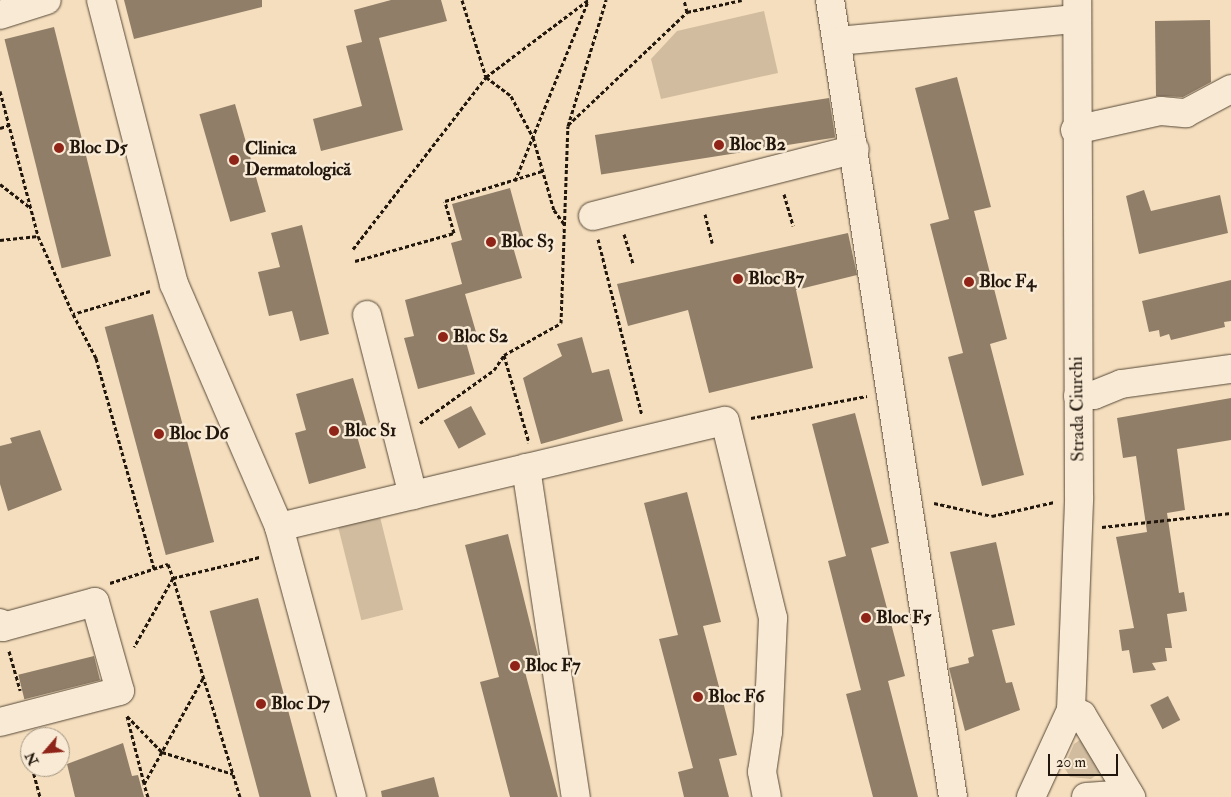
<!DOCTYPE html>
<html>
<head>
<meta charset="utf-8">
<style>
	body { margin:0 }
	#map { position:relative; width:1231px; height:797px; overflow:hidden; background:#f5debd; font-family:"IM FELL Double Pica",serif }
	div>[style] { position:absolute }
	.green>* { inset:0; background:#d1bc9f; transform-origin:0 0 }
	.building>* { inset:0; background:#907e69; transform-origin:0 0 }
	.path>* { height:3px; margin-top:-1.5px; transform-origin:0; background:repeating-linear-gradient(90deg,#22170d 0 4px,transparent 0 6.5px) }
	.roads { filter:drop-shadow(0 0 1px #574939) drop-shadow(0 0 1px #574939) }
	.minor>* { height:28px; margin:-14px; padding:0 14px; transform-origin:14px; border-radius:14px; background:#f8ead4 }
	.dots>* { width:14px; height:14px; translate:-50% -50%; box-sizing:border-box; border:2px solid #f8ead4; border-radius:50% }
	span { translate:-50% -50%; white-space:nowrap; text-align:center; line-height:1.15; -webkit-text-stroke:5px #f8ead4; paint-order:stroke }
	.poi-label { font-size:18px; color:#22170d; font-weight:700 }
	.left { translate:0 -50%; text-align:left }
	.street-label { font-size:18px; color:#22170d }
	.north { position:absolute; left:20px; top:727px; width:50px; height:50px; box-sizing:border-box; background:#f8ead4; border:1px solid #a29684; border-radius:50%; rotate:243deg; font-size:14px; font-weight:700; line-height:20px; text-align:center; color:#22170d }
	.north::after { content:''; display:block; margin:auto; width:18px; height:22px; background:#8f2418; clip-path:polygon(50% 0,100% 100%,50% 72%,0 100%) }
	.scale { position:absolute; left:1048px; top:754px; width:70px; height:22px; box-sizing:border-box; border:2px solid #22170d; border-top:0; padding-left:6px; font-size:15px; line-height:18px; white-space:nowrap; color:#22170d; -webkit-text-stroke:4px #f8ead4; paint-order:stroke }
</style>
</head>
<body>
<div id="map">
	<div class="green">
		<i style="clip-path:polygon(764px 11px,778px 73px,661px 99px,651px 59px,677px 31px)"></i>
		<i style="left:377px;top:505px;width:108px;height:43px;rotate:76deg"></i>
		<i style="clip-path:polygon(1084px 737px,1102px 771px,1091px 779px,1070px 777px,1064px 767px,1074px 744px)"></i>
	</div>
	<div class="building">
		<i style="clip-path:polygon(124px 0,262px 0,262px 7px,134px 39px)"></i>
		<i style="clip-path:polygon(391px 0,441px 0,447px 21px,379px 38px,403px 130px,321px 151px,313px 119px,362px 106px,346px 46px,362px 42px,354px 10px)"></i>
		<i style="clip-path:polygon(1210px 20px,1211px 82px,1183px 97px,1156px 96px,1155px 21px)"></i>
		<i style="left:54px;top:27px;width:236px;height:51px;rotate:76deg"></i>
		<i style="clip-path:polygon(957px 77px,991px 207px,974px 211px,1007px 339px,990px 344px,1024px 475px,982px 486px,948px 357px,963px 353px,930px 224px,949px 219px,915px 88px)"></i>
		<i style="left:829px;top:98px;width:40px;height:237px;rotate:81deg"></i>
		<i style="left:235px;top:104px;width:112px;height:37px;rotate:74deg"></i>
		<i style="clip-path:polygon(510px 188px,525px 243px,513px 247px,522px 278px,465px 294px,478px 339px,466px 342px,475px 374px,418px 389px,404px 338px,414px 336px,405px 300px,462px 284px,451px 243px,462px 240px,452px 204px)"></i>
		<i style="clip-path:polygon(1144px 190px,1151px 211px,1220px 195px,1228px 233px,1139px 254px,1126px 196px)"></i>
		<i style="clip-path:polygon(302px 225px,329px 334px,300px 341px,292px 311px,269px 316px,258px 272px,280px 267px,271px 233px)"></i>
		<i style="clip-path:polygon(848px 233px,857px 275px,796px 290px,813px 368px,709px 393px,688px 310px,628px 326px,617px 284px)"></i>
		<i style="clip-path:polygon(1231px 280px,1231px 321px,1224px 322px,1225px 327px,1171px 340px,1169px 334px,1160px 337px,1159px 330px,1149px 332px,1142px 301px)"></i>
		<i style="left:153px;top:314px;width:236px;height:50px;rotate:75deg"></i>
		<i style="clip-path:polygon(582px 337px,592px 373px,609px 369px,623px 421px,541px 444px,523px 378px,562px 356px,557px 344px)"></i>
		<i style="clip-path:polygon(353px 378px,369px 433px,357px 436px,366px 468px,309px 484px,295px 433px,306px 430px,296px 394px)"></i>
		<i style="clip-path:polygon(1231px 398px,1231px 440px,1177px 449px,1185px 510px,1167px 513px,1179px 593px,1184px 592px,1187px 611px,1167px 614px,1172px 648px,1165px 648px,1167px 661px,1152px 663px,1156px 670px,1133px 673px,1129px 650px,1122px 651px,1119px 630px,1134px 628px,1116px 537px,1147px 532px,1136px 456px,1123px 458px,1117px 418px)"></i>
		<i style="left:471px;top:406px;width:32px;height:31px;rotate:62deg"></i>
		<i style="clip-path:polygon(855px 413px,889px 543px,871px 548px,905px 676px,888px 681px,918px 797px,873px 797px,846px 694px,861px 690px,828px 561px,846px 556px,812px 424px)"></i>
		<i style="clip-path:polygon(40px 430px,62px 490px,8px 511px,0 484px,0 446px,12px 443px,10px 438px)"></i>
		<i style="clip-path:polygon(687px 492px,721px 622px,703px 626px,737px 755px,719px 759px,729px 797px,684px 797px,678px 772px,693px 768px,659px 639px,678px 635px,644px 503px)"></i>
		<i style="clip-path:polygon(508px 534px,540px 664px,524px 668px,558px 797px,510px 797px,480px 682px,499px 677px,465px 545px)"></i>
		<i style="clip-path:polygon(996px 542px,1015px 625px,992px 630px,1006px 683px,1012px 682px,1020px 710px,965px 731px,949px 668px,969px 663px,968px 658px,974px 656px,950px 552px)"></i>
		<i style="left:258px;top:598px;width:206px;height:50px;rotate:75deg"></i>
		<i style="left:94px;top:656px;width:25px;height:78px;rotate:76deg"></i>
		<i style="left:1168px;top:696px;width:27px;height:20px;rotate:63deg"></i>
		<i style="clip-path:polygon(123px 743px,132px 776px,138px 775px,144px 797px,75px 797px,67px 764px)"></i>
		<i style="clip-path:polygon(434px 777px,439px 797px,382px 797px,381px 791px)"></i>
	</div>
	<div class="path">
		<i style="left:462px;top:0;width:81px;rotate:72.7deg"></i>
		<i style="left:486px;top:77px;width:31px;rotate:37deg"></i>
		<i style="left:511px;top:96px;width:47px;rotate:61.8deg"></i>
		<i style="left:533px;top:137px;width:76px;rotate:74deg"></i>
		<i style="left:554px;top:210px;width:17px;rotate:54deg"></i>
		<i style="left:687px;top:12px;width:56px;rotate:-12.3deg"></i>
		<i style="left:0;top:91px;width:150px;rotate:75.3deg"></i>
		<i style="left:38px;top:236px;width:85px;rotate:65.8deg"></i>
		<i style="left:568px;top:125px;width:164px;rotate:-43.5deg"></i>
		<i style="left:687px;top:12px;width:12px;rotate:-104deg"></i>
		<i style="left:0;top:128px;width:9px;rotate:-18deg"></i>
		<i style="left:515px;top:181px;width:194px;rotate:-67.9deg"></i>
		<i style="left:0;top:184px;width:39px;rotate:38deg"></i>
		<i style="left:784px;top:194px;width:33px;rotate:74deg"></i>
		<i style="left:705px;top:214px;width:30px;rotate:76deg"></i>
		<i style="left:624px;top:234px;width:31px;rotate:73deg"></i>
		<i style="left:598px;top:239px;width:181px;rotate:76deg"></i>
		<i style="left:0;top:240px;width:38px;rotate:-6deg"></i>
		<i style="left:353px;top:249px;width:217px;rotate:-52.3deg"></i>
		<i style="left:486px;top:77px;width:128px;rotate:-37deg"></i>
		<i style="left:355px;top:261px;width:103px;rotate:-15.8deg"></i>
		<i style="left:454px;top:233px;width:33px;rotate:-106deg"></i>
		<i style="left:445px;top:201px;width:102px;rotate:-17.2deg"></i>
		<i style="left:150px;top:291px;width:80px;rotate:163.4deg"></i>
		<i style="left:73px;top:314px;width:50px;rotate:62.4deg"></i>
		<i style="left:96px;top:358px;width:218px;rotate:74.6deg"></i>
		<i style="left:504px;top:355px;width:91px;rotate:74.1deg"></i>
		<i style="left:751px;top:418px;width:118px;rotate:-10.7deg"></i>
		<i style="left:420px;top:423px;width:91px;rotate:-35.6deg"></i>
		<i style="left:494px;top:370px;width:18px;rotate:-56deg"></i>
		<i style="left:504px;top:355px;width:65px;rotate:-29.3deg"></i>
		<i style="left:561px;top:323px;width:197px;rotate:-88deg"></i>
		<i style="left:568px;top:126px;width:132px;rotate:-73.2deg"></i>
		<i style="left:934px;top:503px;width:59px;rotate:12.6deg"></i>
		<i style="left:992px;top:516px;width:64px;rotate:-12.7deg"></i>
		<i style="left:1102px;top:527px;width:130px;rotate:-6.2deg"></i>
		<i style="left:110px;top:583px;width:61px;rotate:-18.1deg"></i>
		<i style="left:168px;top:564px;width:15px;rotate:70deg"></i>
		<i style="left:173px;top:578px;width:79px;rotate:119.5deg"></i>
		<i style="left:9px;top:651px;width:41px;rotate:74.2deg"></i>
		<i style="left:127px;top:716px;width:50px;rotate:45.8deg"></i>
		<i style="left:162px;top:752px;width:74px;rotate:17.2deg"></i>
		<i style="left:127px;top:716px;width:69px;rotate:75.8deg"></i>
		<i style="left:25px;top:742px;width:20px;rotate:75deg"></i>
		<i style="left:32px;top:767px;width:31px;rotate:75deg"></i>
		<i style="left:148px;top:797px;width:14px;rotate:-107deg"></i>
		<i style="left:144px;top:784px;width:121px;rotate:-60.9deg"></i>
		<i style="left:240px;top:797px;width:229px;rotate:-107deg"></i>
		<i style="left:173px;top:578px;width:89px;rotate:-13.6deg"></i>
	</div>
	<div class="roads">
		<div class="minor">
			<i style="left:101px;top:0;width:293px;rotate:75.6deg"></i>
			<i style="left:174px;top:284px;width:265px;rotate:66.6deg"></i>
			<i style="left:279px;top:527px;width:280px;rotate:74.9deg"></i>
			<i style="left:830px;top:0;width:806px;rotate:81.23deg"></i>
			<i style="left:0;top:15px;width:49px;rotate:-17.7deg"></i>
			<i style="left:838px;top:41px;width:239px;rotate:-5.3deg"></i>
			<i style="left:1075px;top:130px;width:88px;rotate:-12.5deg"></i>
			<i style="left:1161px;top:111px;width:25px;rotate:5deg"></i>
			<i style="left:1186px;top:113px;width:51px;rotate:-28.1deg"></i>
			<i style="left:593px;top:216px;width:270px;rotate:-14.3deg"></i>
			<i style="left:367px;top:315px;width:186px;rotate:75.7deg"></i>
			<i style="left:1078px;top:396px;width:16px;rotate:-4deg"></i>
			<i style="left:1094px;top:395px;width:29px;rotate:-22deg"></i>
			<i style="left:1121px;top:384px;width:111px;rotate:-7.8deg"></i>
			<i style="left:526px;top:468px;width:333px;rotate:81.4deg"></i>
			<i style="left:279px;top:527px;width:458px;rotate:-13.4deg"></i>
			<i style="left:725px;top:421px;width:203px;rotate:76.3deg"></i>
			<i style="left:773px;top:618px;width:114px;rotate:92.5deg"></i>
			<i style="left:768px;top:732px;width:40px;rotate:98.5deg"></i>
			<i style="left:762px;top:772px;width:25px;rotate:79deg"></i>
			<i style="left:0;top:623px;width:5px;rotate:53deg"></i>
			<i style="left:3px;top:627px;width:95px;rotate:-15.2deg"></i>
			<i style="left:95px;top:602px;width:92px;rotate:74.3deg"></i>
			<i style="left:120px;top:691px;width:124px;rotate:165.5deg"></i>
			<i style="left:1071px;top:710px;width:12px;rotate:24deg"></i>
			<i style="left:1082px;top:715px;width:96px;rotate:59.1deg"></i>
			<i style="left:1031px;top:797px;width:96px;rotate:-65.3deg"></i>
			<i style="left:1071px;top:710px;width:213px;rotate:-87.8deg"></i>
			<i style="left:1079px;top:497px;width:497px;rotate:-90.2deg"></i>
			<i style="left:1086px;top:797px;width:43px;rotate:-4deg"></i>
		</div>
	</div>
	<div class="dots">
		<i style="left:719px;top:145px;background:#8f2418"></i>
		<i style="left:59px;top:148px;background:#8f2418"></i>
		<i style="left:234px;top:160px;background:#8f2418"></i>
		<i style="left:491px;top:242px;background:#8f2418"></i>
		<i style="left:738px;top:279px;background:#8f2418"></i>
		<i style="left:969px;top:282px;background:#8f2418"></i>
		<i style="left:443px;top:337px;background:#8f2418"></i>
		<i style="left:334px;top:431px;background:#8f2418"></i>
		<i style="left:159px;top:434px;background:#8f2418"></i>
		<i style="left:866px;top:618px;background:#8f2418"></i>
		<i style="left:515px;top:666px;background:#8f2418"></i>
		<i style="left:698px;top:697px;background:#8f2418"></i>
		<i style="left:261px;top:704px;background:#8f2418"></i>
	</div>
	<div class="poi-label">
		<span class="left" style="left:729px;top:145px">Bloc B2</span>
		<span class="left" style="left:69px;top:148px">Bloc D5</span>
		<span class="left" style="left:245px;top:160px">Clinica<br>Dermatologică</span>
		<span class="left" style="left:501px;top:242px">Bloc S3</span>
		<span class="left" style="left:748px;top:279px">Bloc B7</span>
		<span class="left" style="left:979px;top:282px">Bloc F4</span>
		<span class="left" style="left:453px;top:337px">Bloc S2</span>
		<span class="left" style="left:344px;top:431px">Bloc S1</span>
		<span class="left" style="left:169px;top:434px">Bloc D6</span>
		<span class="left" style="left:876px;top:618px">Bloc F5</span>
		<span class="left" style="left:525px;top:666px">Bloc F7</span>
		<span class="left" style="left:708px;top:697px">Bloc F6</span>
		<span class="left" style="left:271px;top:704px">Bloc D7</span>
	</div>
	<div class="street-label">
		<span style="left:1078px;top:409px;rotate:-91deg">Strada Ciurchi</span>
	</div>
	<div class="north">N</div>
	<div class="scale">20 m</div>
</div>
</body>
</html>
